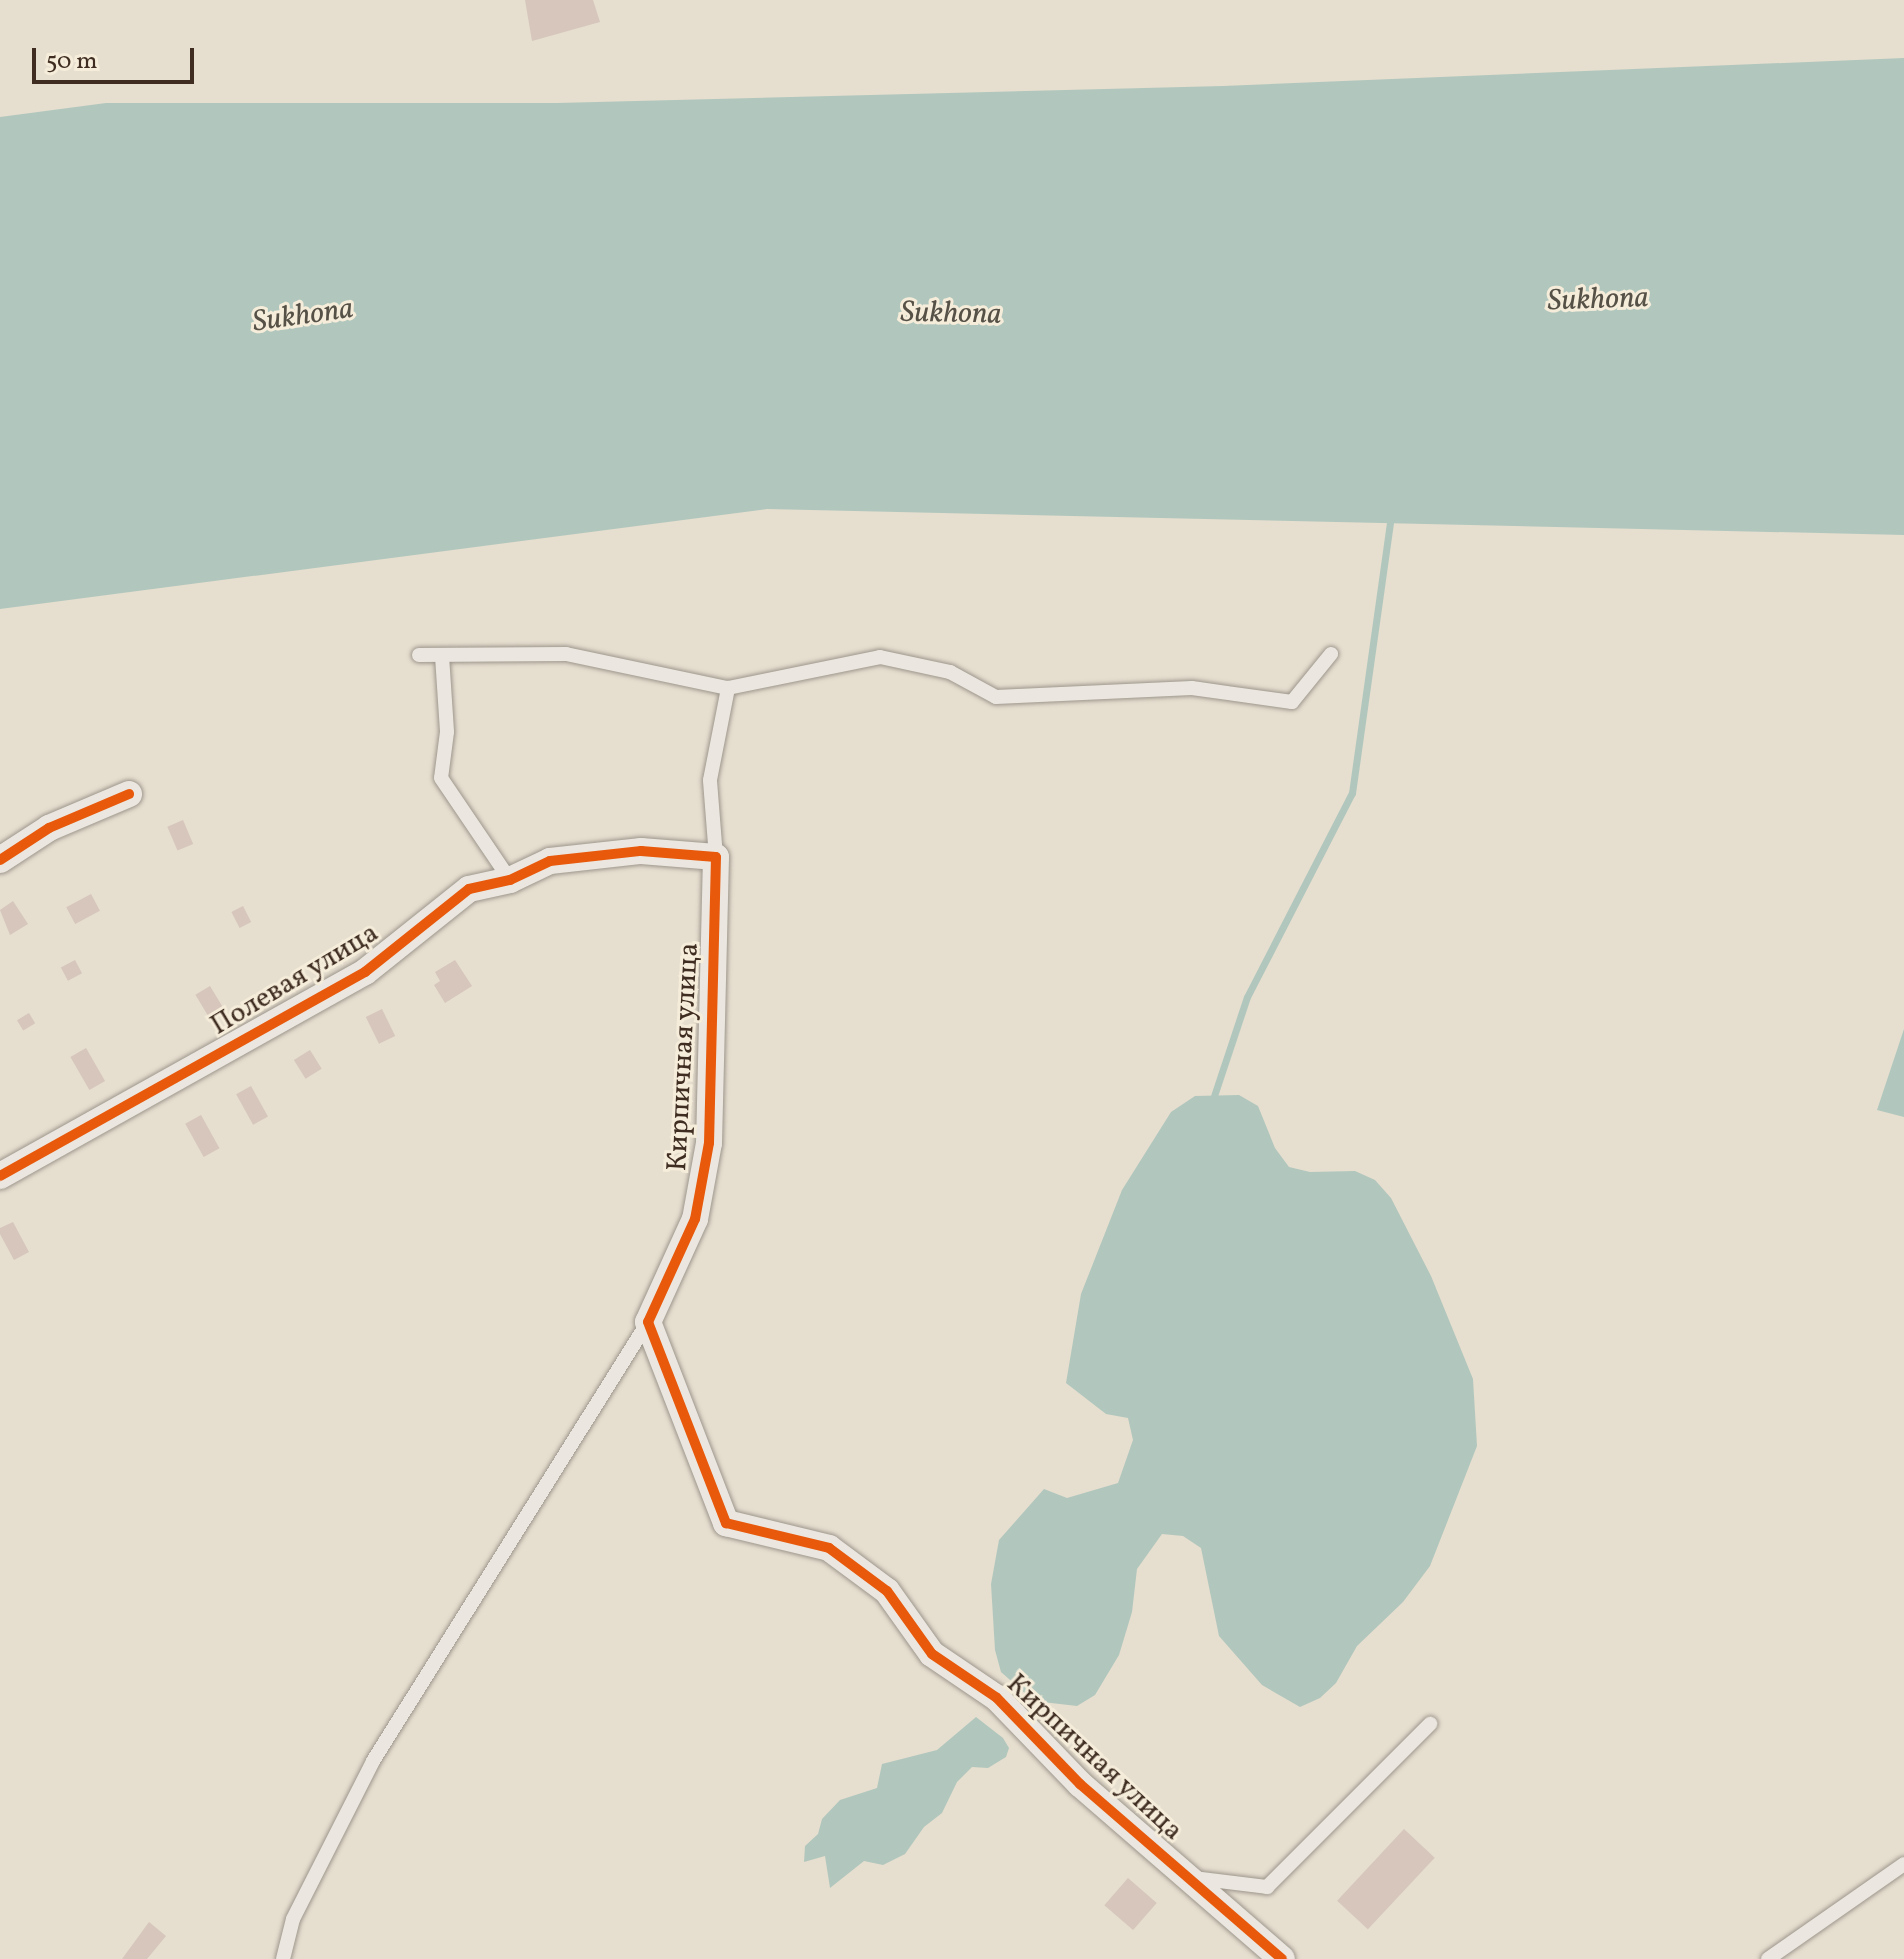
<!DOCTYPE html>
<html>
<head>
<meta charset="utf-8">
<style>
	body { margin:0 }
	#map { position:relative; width:1904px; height:1959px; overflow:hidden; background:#e6decf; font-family:Vollkorn,serif }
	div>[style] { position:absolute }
	.water>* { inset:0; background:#b1c7bd }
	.stream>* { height:7px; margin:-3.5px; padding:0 3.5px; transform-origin:3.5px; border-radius:3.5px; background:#b1c7bd }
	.building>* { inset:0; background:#d6c6bc; transform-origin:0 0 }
	.roads { filter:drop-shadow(0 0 2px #9d968c) drop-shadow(0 0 2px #9d968c) }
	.lane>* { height:14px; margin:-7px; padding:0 7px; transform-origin:7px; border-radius:7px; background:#ebe7e0 }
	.street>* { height:26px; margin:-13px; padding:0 13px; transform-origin:13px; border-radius:13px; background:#ebe7e0 }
	.cycleway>* { height:10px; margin:-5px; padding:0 5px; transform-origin:5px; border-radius:5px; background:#e8590c }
	span { translate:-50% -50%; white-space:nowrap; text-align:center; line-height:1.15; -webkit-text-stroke:6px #f5ecda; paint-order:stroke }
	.street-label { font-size:28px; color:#3f2d22 }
	.water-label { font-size:30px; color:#565147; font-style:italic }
	.scale { position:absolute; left:32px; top:48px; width:162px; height:36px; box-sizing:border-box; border:4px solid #3f2d22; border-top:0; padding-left:10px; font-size:24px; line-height:28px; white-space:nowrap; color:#3f2d22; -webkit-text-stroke:6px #f5ecda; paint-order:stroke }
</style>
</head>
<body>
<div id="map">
	<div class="water">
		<i style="clip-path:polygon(1904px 58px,1904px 535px,767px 509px,0 609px,0 117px,106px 103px,557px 103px,1223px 86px)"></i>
		<i style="clip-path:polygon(1904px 1029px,1904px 1117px,1877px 1110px)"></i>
		<i style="clip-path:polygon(1239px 1095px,1258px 1106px,1275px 1148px,1289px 1167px,1310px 1172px,1355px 1171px,1375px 1180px,1391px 1198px,1431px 1276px,1473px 1379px,1477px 1446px,1430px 1566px,1403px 1602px,1357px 1646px,1336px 1683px,1320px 1698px,1300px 1707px,1262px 1685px,1219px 1636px,1201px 1548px,1183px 1536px,1162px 1534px,1137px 1569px,1132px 1612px,1119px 1655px,1095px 1695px,1077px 1706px,1034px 1701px,1001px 1672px,995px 1650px,991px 1584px,999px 1540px,1044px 1489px,1067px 1498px,1118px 1483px,1133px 1440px,1128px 1418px,1106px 1414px,1066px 1383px,1081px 1294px,1122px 1190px,1171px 1112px,1195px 1096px)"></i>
		<i style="clip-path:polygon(976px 1717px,1003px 1738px,1009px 1748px,1006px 1757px,988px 1768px,972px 1767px,957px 1782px,942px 1813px,924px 1827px,905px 1854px,883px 1865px,864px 1861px,830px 1888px,825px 1856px,804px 1862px,805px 1846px,818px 1834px,822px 1819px,840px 1800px,877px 1788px,882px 1764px,937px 1750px)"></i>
	</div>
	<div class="stream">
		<i style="left:1214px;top:1096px;width:104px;rotate:-71.6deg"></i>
		<i style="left:1247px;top:997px;width:229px;rotate:-62.8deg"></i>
		<i style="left:1352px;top:793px;width:281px;rotate:-82deg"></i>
	</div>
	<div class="building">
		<i style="clip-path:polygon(525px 0,593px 0,600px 22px,532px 41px)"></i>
		<i style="left:183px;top:820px;width:26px;height:17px;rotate:67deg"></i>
		<i style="left:91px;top:894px;width:19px;height:28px;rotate:62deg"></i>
		<i style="clip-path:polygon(13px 901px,28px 924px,10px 935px,0 910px)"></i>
		<i style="left:243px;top:906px;width:18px;height:13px;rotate:63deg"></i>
		<i style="left:75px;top:960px;width:15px;height:16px;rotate:62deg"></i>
		<i style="clip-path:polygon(455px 960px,472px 986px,445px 1003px,434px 985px,440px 981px,435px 972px)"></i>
		<i style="left:210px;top:986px;width:29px;height:17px;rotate:59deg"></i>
		<i style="left:382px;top:1009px;width:30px;height:18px;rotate:64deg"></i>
		<i style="left:29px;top:1013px;width:12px;height:14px;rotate:59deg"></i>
		<i style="left:86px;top:1048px;width:38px;height:18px;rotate:60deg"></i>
		<i style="left:310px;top:1050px;width:22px;height:19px;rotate:58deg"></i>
		<i style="left:251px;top:1086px;width:35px;height:17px;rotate:61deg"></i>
		<i style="left:201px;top:1115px;width:38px;height:18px;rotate:61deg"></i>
		<i style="clip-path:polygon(13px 1222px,29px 1252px,14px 1260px,0 1234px,0 1228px)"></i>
		<i style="left:1404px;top:1829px;width:42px;height:98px;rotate:43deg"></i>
		<i style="left:1128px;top:1878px;width:38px;height:36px;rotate:41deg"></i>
		<i style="clip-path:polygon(149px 1922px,166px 1936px,147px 1959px,122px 1959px)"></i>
	</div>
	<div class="roads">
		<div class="lane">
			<i style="left:419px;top:655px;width:147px;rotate:-0.4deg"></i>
			<i style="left:566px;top:654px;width:166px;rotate:11.9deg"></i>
			<i style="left:442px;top:656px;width:76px;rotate:86.2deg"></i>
			<i style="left:447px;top:732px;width:46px;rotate:97.4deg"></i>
			<i style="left:441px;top:778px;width:123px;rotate:55.9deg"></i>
			<i style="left:716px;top:857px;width:77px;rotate:-94.5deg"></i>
			<i style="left:710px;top:780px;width:94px;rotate:-78.9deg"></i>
			<i style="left:728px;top:688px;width:155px;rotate:-11.5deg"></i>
			<i style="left:880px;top:657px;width:72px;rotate:12.1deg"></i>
			<i style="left:950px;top:672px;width:52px;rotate:28.5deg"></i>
			<i style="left:996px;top:697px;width:196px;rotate:-2.6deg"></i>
			<i style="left:1192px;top:688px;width:101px;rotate:8deg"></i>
			<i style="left:1292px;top:702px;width:62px;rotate:-50.9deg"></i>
			<i style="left:1194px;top:1878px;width:74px;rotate:7deg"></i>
			<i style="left:1267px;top:1887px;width:231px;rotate:-45deg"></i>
			<i style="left:283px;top:1959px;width:41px;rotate:-76deg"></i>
			<i style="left:293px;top:1919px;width:177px;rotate:-63.1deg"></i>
			<i style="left:373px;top:1761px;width:518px;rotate:-57.94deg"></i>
			<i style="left:1768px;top:1959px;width:166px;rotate:-34.9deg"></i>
		</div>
		<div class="street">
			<i style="left:0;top:860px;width:59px;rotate:-33.1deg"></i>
			<i style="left:49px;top:828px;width:87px;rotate:-23deg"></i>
			<i style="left:0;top:1176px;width:418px;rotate:-29.2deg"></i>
			<i style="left:365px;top:972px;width:133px;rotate:-38.6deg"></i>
			<i style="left:469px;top:889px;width:42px;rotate:-12.4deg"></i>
			<i style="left:510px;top:880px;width:44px;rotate:-25.4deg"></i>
			<i style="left:550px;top:861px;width:92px;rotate:-6.3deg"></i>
			<i style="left:641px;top:851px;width:75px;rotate:4.6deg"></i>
			<i style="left:716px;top:857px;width:286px;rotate:91.4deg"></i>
			<i style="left:709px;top:1143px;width:77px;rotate:100.4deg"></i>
			<i style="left:695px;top:1219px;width:113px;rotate:114.5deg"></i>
			<i style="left:648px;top:1322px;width:216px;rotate:68.8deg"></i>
			<i style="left:726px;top:1523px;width:106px;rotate:13.6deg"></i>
			<i style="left:829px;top:1548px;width:72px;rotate:36.6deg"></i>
			<i style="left:887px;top:1591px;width:77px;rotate:54.5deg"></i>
			<i style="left:932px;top:1654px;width:78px;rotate:34.1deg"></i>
			<i style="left:997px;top:1698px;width:120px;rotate:46deg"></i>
			<i style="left:1080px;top:1784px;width:267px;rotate:40.9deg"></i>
		</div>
	</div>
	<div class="cycleway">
		<i style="left:0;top:860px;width:59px;rotate:-33.1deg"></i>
		<i style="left:49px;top:828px;width:87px;rotate:-23deg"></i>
		<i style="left:0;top:1176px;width:418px;rotate:-29.2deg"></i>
		<i style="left:365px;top:972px;width:133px;rotate:-38.6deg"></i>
		<i style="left:469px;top:889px;width:42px;rotate:-12.4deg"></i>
		<i style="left:510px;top:880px;width:44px;rotate:-25.4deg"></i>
		<i style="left:550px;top:861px;width:92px;rotate:-6.3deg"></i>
		<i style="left:641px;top:851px;width:75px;rotate:4.6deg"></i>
		<i style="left:716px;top:857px;width:286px;rotate:91.4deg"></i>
		<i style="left:709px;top:1143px;width:77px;rotate:100.4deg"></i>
		<i style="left:695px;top:1219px;width:113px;rotate:114.5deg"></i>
		<i style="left:648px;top:1322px;width:216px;rotate:68.8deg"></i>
		<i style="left:726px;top:1523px;width:106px;rotate:13.6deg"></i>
		<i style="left:829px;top:1548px;width:72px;rotate:36.6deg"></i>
		<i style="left:887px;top:1591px;width:77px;rotate:54.5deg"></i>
		<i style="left:932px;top:1654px;width:78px;rotate:34.1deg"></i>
		<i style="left:997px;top:1698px;width:120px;rotate:46deg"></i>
		<i style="left:1080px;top:1784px;width:267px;rotate:40.9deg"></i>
	</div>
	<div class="street-label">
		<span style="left:295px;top:980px;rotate:-31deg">Полевая улица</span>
		<span style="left:684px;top:1057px;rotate:-87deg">Кирпичная улица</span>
		<span style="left:1094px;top:1758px;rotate:43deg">Кирпичная улица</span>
	</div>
	<div class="water-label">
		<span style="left:1598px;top:300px;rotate:-2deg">Sukhona</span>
		<span style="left:951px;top:314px;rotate:1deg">Sukhona</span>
		<span style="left:303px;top:316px;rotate:-8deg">Sukhona</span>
	</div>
	<div class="scale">50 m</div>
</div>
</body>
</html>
